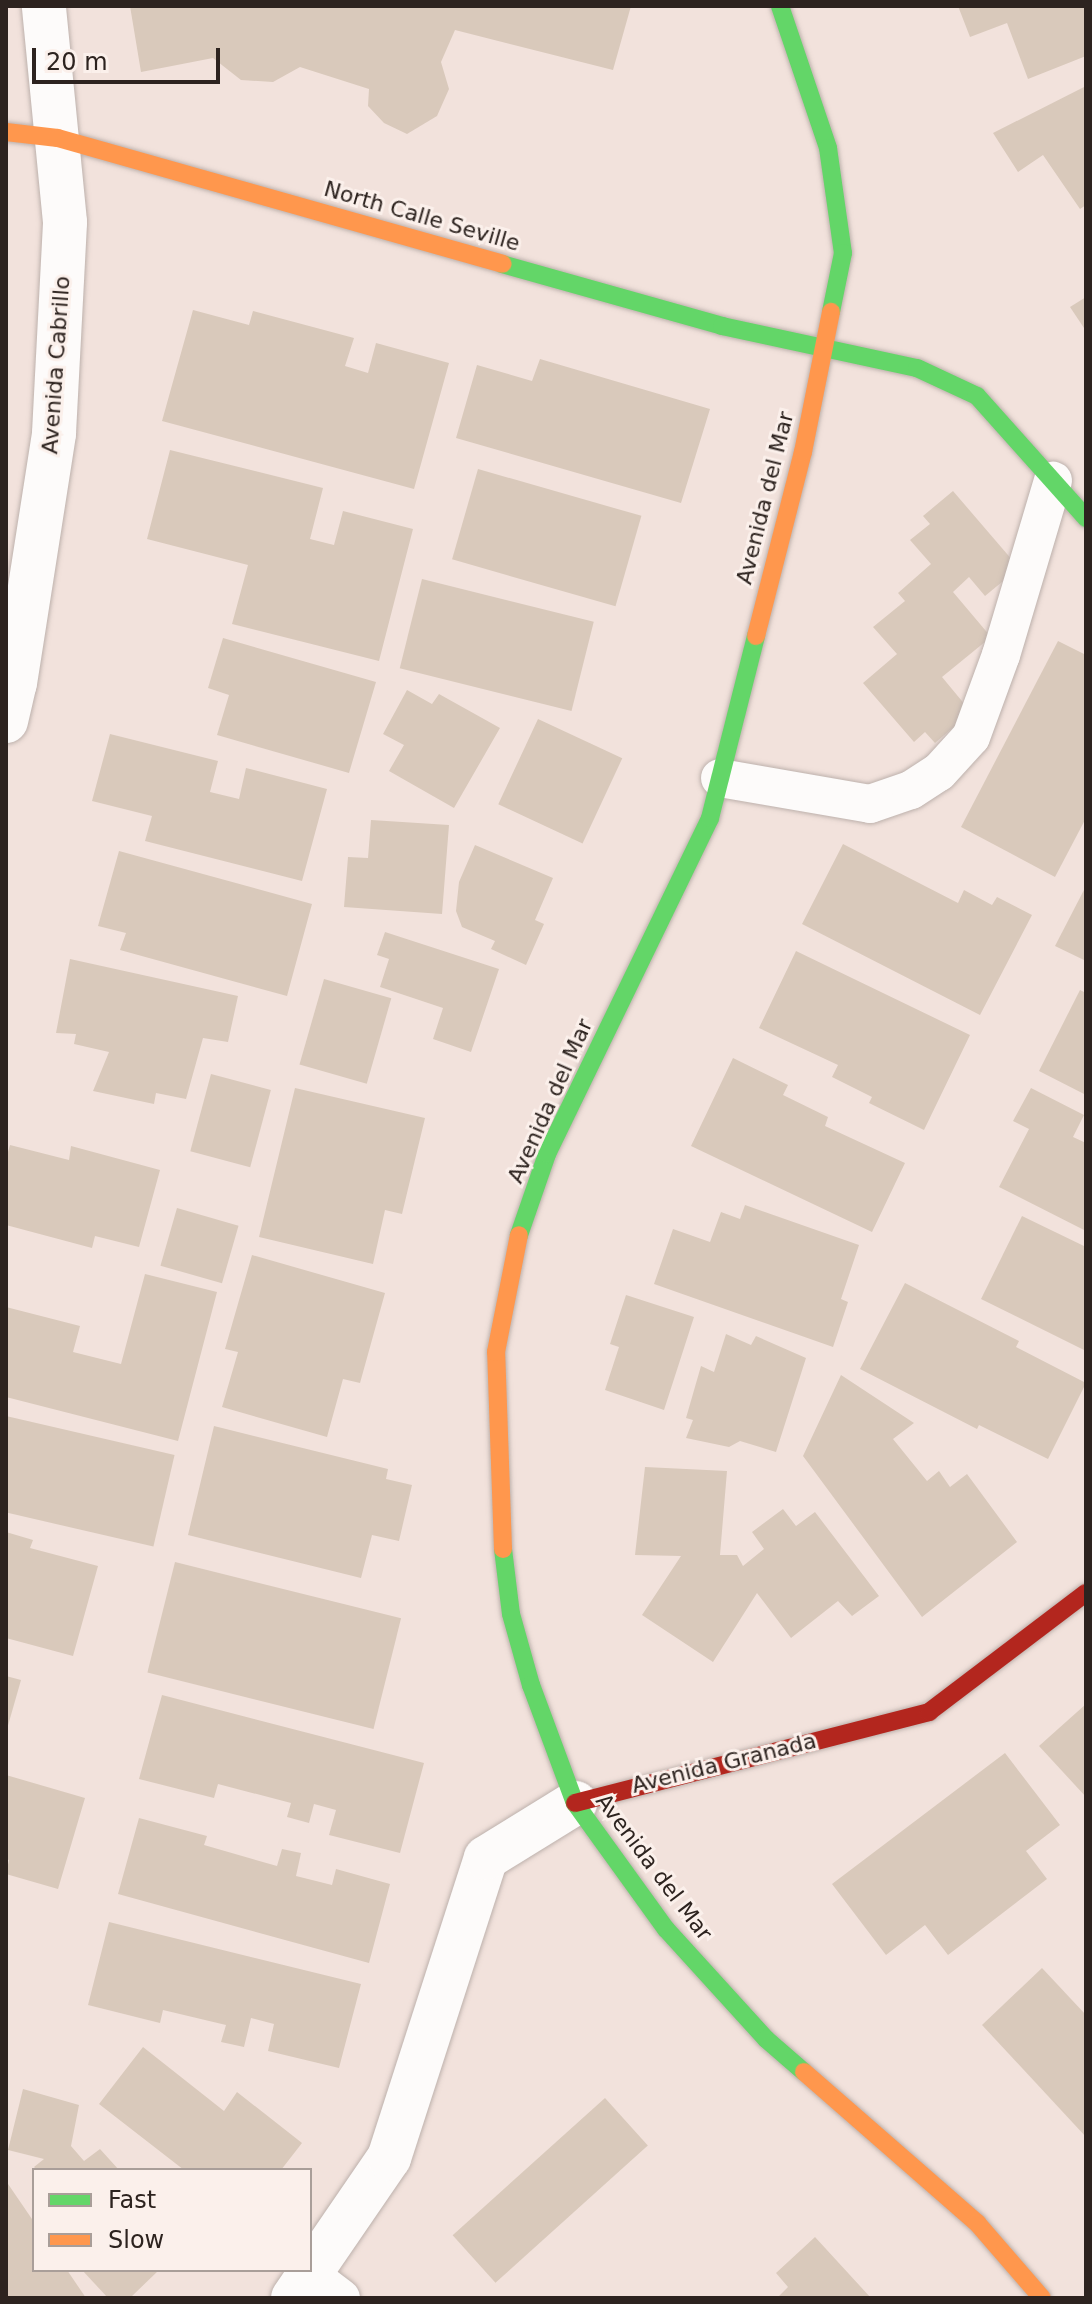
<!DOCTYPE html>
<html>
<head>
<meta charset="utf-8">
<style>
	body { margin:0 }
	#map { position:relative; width:1092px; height:2304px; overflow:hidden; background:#f2e2dc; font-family:"DejaVu Sans",sans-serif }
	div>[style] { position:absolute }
	.building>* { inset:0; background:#d9c9bb; transform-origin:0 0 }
	.roads { filter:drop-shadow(0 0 2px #bdb1ac) drop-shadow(0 0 2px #bdb1ac) }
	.lane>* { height:38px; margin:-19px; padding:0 19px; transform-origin:19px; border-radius:19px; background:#fdfbfa }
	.street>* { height:44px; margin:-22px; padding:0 22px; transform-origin:22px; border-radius:22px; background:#fdfbfa }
	.fast>* { height:18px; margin:-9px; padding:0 9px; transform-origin:9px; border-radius:9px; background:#63d668 }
	.slow>* { height:18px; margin:-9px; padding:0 9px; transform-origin:9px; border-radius:9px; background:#ff974d }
	.jam>* { height:18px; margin:-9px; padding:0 9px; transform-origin:9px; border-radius:9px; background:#b3261e }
	span { translate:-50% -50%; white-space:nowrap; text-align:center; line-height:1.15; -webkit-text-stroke:6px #fbf0eb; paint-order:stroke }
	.street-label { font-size:22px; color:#2d231f }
	.frame { position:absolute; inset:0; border:8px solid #2d231f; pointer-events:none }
	.legend { position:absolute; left:32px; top:2168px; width:280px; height:104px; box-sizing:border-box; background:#fbf0eb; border:2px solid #a99e99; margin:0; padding:10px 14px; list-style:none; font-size:24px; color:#2d231f }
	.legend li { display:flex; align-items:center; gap:16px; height:40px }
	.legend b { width:40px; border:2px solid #a99e99 }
	.scale { position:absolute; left:32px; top:48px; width:188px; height:36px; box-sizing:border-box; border:4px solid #2d231f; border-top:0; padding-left:10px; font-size:24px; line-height:28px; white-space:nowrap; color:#2d231f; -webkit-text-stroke:6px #fbf0eb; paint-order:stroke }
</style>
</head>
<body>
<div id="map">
	<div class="building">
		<i style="clip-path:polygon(130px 6px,631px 6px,613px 70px,455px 30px,441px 62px,449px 89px,437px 116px,407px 134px,384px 123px,368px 106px,369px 89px,300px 67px,273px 82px,241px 80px,213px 58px,141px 72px)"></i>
		<i style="clip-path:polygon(958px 6px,1086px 6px,1086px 56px,1028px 79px,1007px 23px,970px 37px)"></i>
		<i style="clip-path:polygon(1086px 86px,1086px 205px,1080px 209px,1043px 155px,1018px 172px,993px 133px)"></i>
		<i style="clip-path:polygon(1086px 297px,1086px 331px,1070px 307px)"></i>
		<i style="clip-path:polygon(193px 310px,249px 325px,253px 311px,354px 338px,345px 366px,368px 373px,376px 343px,449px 363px,414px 489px,162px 421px)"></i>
		<i style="clip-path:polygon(540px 359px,710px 409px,681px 503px,456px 438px,477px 365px,532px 381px)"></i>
		<i style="clip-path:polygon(170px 450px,323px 488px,310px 539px,334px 545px,343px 511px,413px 529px,379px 661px,232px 624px,248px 565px,147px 539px)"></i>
		<i style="left:478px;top:469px;width:170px;height:94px;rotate:16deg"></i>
		<i style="clip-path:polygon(953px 491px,1019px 568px,985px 596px,969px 577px,953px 592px,991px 637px,942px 677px,971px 712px,935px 743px,925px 732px,914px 742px,863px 683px,897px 654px,873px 627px,905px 601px,898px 593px,931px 564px,910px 540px,930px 524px,923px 516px)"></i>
		<i style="left:422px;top:579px;width:177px;height:92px;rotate:14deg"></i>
		<i style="clip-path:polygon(223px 638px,376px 682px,349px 773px,217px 735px,229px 695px,208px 688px)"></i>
		<i style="clip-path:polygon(1058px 641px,1086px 655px,1086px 818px,1055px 877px,961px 827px)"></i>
		<i style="clip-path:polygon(407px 690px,432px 704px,439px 694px,500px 728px,454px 808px,389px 771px,404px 745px,383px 734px)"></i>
		<i style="left:538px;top:719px;width:93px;height:94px;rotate:25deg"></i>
		<i style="clip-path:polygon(110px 734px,218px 761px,210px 792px,239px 799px,246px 768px,327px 789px,302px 881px,145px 841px,152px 816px,92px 801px)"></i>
		<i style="clip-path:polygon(371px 820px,449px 825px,442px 914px,344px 907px,348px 857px,368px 858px)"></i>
		<i style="clip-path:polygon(843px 844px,958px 903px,964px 890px,992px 905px,997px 897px,1032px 915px,980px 1015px,802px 924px)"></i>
		<i style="clip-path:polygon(475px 845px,553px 878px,535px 920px,544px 924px,526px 965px,491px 949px,495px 941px,462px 927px,456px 911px,459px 882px)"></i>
		<i style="clip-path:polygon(119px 851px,312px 904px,287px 996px,120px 950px,126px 933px,98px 926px)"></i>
		<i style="clip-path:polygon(1086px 886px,1086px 961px,1055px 946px)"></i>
		<i style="clip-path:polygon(385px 932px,499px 969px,471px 1052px,433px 1039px,443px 1008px,380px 987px,389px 959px,377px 955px)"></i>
		<i style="clip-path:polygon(796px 951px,970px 1035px,924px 1130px,869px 1103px,872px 1097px,832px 1077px,838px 1065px,759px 1028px)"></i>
		<i style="clip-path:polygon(70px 959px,238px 996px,228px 1042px,203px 1038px,186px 1099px,156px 1093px,154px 1104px,93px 1091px,109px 1052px,74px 1044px,76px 1034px,56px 1033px)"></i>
		<i style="left:324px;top:979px;width:70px;height:89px;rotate:16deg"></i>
		<i style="clip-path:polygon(1080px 990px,1086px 993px,1086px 1095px,1039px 1071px)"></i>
		<i style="clip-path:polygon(733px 1058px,788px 1085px,783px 1095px,828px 1117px,825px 1126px,905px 1163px,872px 1232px,691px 1146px)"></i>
		<i style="left:211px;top:1074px;width:62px;height:80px;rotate:15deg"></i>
		<i style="clip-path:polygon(295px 1088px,425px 1118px,402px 1214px,385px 1210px,373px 1264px,259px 1237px)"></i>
		<i style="clip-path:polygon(1031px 1088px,1084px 1115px,1073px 1137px,1086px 1143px,1086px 1231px,999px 1187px,1029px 1129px,1013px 1121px)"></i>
		<i style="clip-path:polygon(10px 1145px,69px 1160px,71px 1146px,160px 1170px,139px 1247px,95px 1236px,92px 1248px,6px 1225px,6px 1159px)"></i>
		<i style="clip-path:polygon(745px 1205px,859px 1245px,841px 1299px,848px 1302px,833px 1347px,654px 1284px,673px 1229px,710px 1242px,721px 1212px,740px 1219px)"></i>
		<i style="left:177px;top:1208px;width:64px;height:60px;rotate:16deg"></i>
		<i style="clip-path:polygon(1022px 1216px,1086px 1247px,1086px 1351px,981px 1299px)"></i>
		<i style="clip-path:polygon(252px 1255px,385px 1293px,360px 1383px,343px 1379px,327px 1437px,222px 1407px,238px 1352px,225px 1349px)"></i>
		<i style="clip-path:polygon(145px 1274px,217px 1292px,178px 1441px,6px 1397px,6px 1307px,80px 1326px,73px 1352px,121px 1364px)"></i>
		<i style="clip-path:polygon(905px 1283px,1019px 1341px,1016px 1347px,1086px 1383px,1048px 1459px,979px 1425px,977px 1429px,860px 1369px)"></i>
		<i style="clip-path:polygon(626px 1295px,694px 1317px,664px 1410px,605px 1390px,619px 1347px,610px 1344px)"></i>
		<i style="clip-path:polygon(726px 1334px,751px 1345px,756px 1336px,806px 1358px,776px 1452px,740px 1441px,729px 1447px,686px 1438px,693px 1420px,686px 1418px,701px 1366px,714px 1372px)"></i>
		<i style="clip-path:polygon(841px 1375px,914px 1423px,893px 1439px,927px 1481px,939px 1471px,950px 1487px,967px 1474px,1017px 1542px,922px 1617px,803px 1456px)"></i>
		<i style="left:6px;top:1416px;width:173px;height:94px;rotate:13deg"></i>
		<i style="clip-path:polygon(214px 1426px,388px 1469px,386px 1479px,412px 1485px,399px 1541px,372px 1535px,361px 1578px,188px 1535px)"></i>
		<i style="clip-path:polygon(645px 1467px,727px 1471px,720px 1555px,737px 1555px,743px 1566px,764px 1549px,752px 1532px,783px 1509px,796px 1526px,815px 1512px,879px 1596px,852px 1616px,838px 1601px,791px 1638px,757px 1593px,713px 1662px,642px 1615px,681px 1556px,635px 1555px)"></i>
		<i style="clip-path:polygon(6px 1532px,33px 1540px,30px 1548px,98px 1566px,73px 1656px,6px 1638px)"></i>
		<i style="left:175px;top:1562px;width:233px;height:114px;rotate:14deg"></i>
		<i style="clip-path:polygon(6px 1676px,21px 1680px,7px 1729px,6px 1729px)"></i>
		<i style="clip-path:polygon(162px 1695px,424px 1763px,400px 1853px,329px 1835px,336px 1810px,314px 1804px,309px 1823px,287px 1817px,291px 1803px,218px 1784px,214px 1798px,139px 1779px)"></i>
		<i style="clip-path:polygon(1086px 1704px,1086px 1797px,1039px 1746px)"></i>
		<i style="clip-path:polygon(1005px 1753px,1060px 1825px,1026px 1851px,1047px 1879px,948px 1955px,925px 1925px,886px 1955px,832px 1884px)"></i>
		<i style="clip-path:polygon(6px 1775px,85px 1798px,58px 1889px,6px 1874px,9px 1860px,6px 1859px)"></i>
		<i style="clip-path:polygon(139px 1818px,207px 1836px,204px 1845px,277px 1866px,282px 1849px,301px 1853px,296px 1876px,332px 1885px,336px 1869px,390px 1884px,369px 1963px,118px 1894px)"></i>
		<i style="clip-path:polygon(109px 1922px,361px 1984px,339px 2068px,268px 2051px,274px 2024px,251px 2018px,244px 2047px,221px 2042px,226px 2025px,163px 2010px,160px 2023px,88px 2005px)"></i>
		<i style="clip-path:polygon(1042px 1968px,1086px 2015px,1086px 2137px,982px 2025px)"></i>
		<i style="clip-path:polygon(143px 2047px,224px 2111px,237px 2092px,302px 2143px,281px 2170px,184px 2170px,99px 2104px)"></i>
		<i style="clip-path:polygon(23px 2089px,79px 2105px,71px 2146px,84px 2161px,100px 2149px,119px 2170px,37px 2170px,34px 2167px,44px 2159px,8px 2150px)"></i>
		<i style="left:605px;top:2098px;width:64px;height:205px;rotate:48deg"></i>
		<i style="clip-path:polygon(6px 2181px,34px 2222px,34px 2270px,67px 2270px,86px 2298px,6px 2298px)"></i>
		<i style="clip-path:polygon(815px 2237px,871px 2298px,777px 2298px,788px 2287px,776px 2273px)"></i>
		<i style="clip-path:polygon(82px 2270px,159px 2270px,130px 2298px,108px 2298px)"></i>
	</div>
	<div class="roads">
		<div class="lane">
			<i style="left:720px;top:778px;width:152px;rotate:9.8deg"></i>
			<i style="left:870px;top:804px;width:43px;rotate:-18.9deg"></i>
			<i style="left:911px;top:790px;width:33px;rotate:-33deg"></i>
			<i style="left:939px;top:772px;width:47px;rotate:-47.6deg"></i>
			<i style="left:971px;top:737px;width:87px;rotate:-69.9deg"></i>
			<i style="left:1001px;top:655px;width:182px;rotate:-73.4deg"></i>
			<i style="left:309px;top:2274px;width:40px;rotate:37deg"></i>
		</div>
		<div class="street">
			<i style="left:6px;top:721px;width:39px;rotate:-77deg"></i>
			<i style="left:15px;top:683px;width:253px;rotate:-81.1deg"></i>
			<i style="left:54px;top:433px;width:211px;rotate:-87deg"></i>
			<i style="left:65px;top:222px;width:217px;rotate:-95.6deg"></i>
			<i style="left:293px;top:2298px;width:170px;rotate:-55.6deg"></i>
			<i style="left:389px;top:2158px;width:315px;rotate:-72.1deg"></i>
			<i style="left:486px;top:1858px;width:105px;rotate:-31.7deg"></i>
		</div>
		<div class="fast">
			<i style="left:780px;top:6px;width:150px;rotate:71.3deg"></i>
			<i style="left:828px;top:148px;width:106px;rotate:81.9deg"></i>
			<i style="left:843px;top:253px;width:60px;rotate:101.5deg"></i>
			<i style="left:502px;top:264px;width:229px;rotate:15.7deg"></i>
			<i style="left:722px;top:326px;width:199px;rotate:12.2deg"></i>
			<i style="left:917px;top:368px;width:66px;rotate:25deg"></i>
			<i style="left:977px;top:396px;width:164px;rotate:48.2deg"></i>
			<i style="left:519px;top:1235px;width:86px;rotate:-70.9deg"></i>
			<i style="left:547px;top:1154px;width:373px;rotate:-64.1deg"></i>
			<i style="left:710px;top:818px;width:188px;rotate:-75.8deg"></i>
			<i style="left:503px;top:1549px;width:65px;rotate:83deg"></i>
			<i style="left:511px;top:1614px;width:74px;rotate:74.3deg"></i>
			<i style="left:531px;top:1685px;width:126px;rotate:69.6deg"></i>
			<i style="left:575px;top:1803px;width:155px;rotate:54.2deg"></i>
			<i style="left:666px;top:1929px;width:149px;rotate:47.7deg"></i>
			<i style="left:766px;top:2039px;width:50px;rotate:41deg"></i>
		</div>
		<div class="slow">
			<i style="left:6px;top:132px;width:52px;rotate:6.6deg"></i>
			<i style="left:58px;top:138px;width:462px;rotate:15.8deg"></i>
			<i style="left:756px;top:636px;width:190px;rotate:-75.7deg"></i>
			<i style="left:803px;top:452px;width:143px;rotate:-78.7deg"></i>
			<i style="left:503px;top:1549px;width:197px;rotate:-92deg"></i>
			<i style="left:496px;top:1352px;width:119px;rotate:-78.9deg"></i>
			<i style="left:804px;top:2072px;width:230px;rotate:41.1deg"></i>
			<i style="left:977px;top:2223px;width:99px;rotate:49.1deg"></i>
		</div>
		<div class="jam">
			<i style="left:575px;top:1803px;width:366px;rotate:-14.4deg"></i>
			<i style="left:929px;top:1712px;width:197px;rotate:-37.2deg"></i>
		</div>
	</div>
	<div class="street-label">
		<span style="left:422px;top:216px;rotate:16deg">North Calle Seville</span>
		<span style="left:56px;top:365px;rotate:-86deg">Avenida Cabrillo</span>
		<span style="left:765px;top:498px;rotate:-76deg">Avenida del Mar</span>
		<span style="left:550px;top:1101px;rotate:-66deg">Avenida del Mar</span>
		<span style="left:724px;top:1763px;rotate:-14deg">Avenida Granada</span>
		<span style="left:654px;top:1867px;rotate:53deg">Avenida del Mar</span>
	</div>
	<div class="frame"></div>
	<ul class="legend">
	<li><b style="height:10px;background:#63d668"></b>Fast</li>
	<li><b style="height:10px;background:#ff974d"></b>Slow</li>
	</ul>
	<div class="scale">20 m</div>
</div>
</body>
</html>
